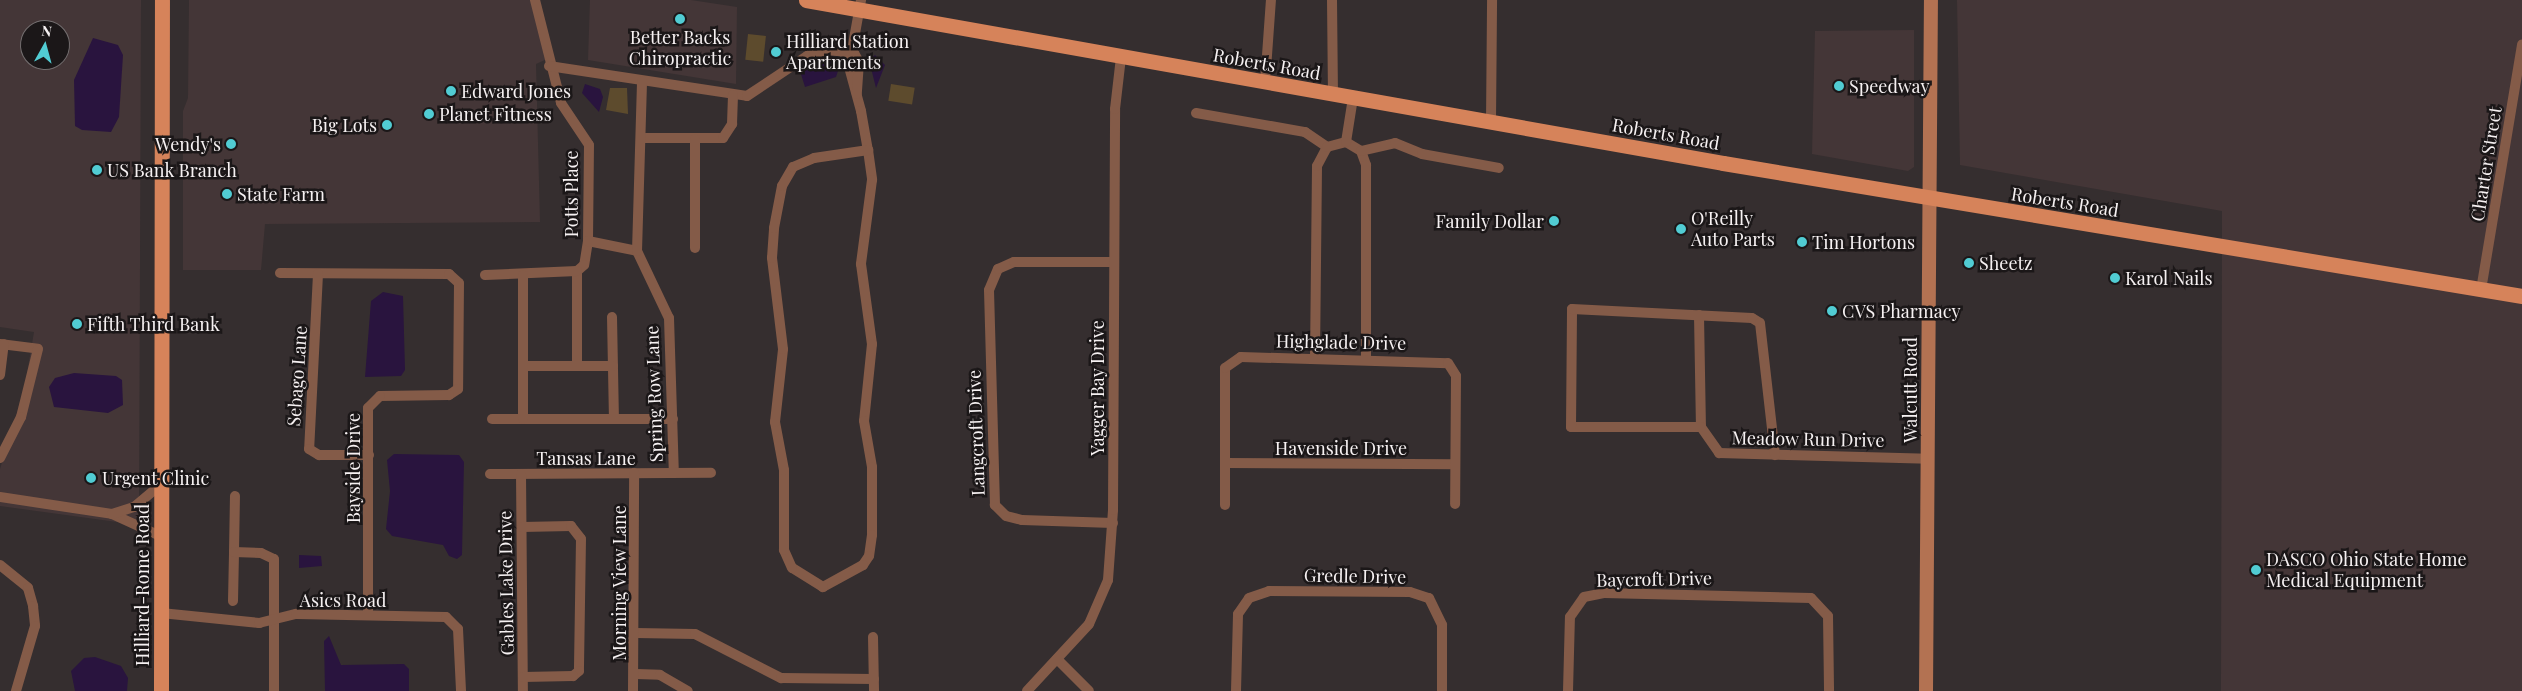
<!DOCTYPE html>
<html>
<head>
<meta charset="utf-8">
<style>
	body { margin:0 }
	#map { position:relative; width:2522px; height:691px; overflow:hidden; background:#352e2f; font-family:"Playfair Display",serif }
	div>[style] { position:absolute }
	.built>* { inset:0; background:#443637 }
	.green>* { inset:0; background:#5d4b2d; transform-origin:0 0 }
	.water>* { inset:0; background:#29143e }
	.street>* { height:10px; margin:-5px; padding:0 5px; transform-origin:5px; border-radius:5px; background:#845b48 }
	.secondary>* { height:14px; margin:-7px; padding:0 7px; transform-origin:7px; border-radius:7px; background:#b37252 }
	.primary>* { height:15px; margin:-7.5px; padding:0 7.5px; transform-origin:7.5px; border-radius:7.5px; background:#d6835a }
	.dots>* { width:14px; height:14px; translate:-50% -50%; box-sizing:border-box; border:2px solid #1b1718; border-radius:50% }
	span { translate:-50% -50%; white-space:nowrap; text-align:center; line-height:1.15; -webkit-text-stroke:5px #1b1718; paint-order:stroke }
	.poi-label { font-size:18px; color:#f6f1f2 }
	.left { translate:0 -50%; text-align:left }
	.right { translate:-100% -50%; text-align:right }
	.street-label { font-size:18px; color:#f6f1f2 }
	.north { position:absolute; left:20px; top:20px; width:50px; height:50px; box-sizing:border-box; background:#1b1718; border:1px solid #736e6f; border-radius:50%; rotate:7deg; font-size:14px; font-weight:700; line-height:20px; text-align:center; color:#f6f1f2 }
	.north::after { content:''; display:block; margin:auto; width:18px; height:22px; background:#51ccd3; clip-path:polygon(50% 0,100% 100%,50% 72%,0 100%) }
</style>
</head>
<body>
<div id="map">
	<div class="built">
		<i style="clip-path:polygon(evenodd,0 0,141px 0,139px 525px,0 506px,0 469px,25px 385px,34px 332px,0 327px,0 0,30px 30px,60px 30px,60px 60px,30px 60px,30px 30px)"></i>
		<i style="clip-path:polygon(189px 0,535px 0,547px 59px,536px 64px,540px 222px,265px 224px,261px 270px,183px 270px,183px 111px,188px 98px)"></i>
		<i style="clip-path:polygon(590px 0,691px 0,737px 7px,736px 84px,588px 60px)"></i>
		<i style="clip-path:polygon(1957px 0,2522px 0,2522px 691px,2221px 691px,2222px 211px,1960px 165px)"></i>
		<i style="clip-path:polygon(1914px 30px,1914px 167px,1908px 171px,1812px 154px,1815px 31px)"></i>
	</div>
	<div class="green">
		<i style="left:748px;top:34px;width:18px;height:26px;rotate:6deg"></i>
		<i style="left:891px;top:84px;width:24px;height:17px;rotate:9deg"></i>
		<i style="clip-path:polygon(610px 88px,627px 88px,628px 114px,606px 110px)"></i>
	</div>
	<div class="water">
		<i style="clip-path:polygon(93px 38px,118px 45px,123px 55px,119px 117px,111px 132px,82px 130px,75px 126px,74px 80px)"></i>
		<i style="clip-path:polygon(875px 55px,885px 65px,876px 88px,869px 60px)"></i>
		<i style="clip-path:polygon(830px 58px,840px 65px,836px 77px,805px 87px,800px 71px)"></i>
		<i style="clip-path:polygon(585px 84px,600px 89px,603px 97px,599px 112px,582px 93px)"></i>
		<i style="clip-path:polygon(383px 292px,403px 296px,405px 370px,401px 376px,365px 377px,371px 301px)"></i>
		<i style="clip-path:polygon(74px 373px,116px 376px,122px 380px,123px 405px,108px 413px,54px 407px,49px 387px,55px 378px)"></i>
		<i style="clip-path:polygon(394px 454px,459px 455px,464px 462px,462px 555px,457px 559px,449px 556px,443px 545px,392px 536px,386px 529px,390px 491px,387px 460px)"></i>
		<i style="clip-path:polygon(299px 555px,321px 556px,322px 566px,299px 568px)"></i>
		<i style="clip-path:polygon(329px 636px,341px 665px,404px 664px,409px 669px,409px 691px,325px 691px,324px 641px)"></i>
		<i style="clip-path:polygon(95px 657px,121px 666px,128px 678px,127px 691px,75px 691px,71px 671px,84px 658px)"></i>
	</div>
	<div class="street">
		<i style="left:535px;top:0;width:106px;rotate:75.8deg"></i>
		<i style="left:561px;top:103px;width:50px;rotate:56.3deg"></i>
		<i style="left:589px;top:145px;width:96px;rotate:90.6deg"></i>
		<i style="left:588px;top:241px;width:24px;rotate:99deg"></i>
		<i style="left:584px;top:265px;width:9px;rotate:139deg"></i>
		<i style="left:577px;top:271px;width:95px;rotate:90deg"></i>
		<i style="left:861px;top:0;width:68px;rotate:100.2deg"></i>
		<i style="left:849px;top:67px;width:46px;rotate:74.7deg"></i>
		<i style="left:861px;top:111px;width:40px;rotate:80deg"></i>
		<i style="left:868px;top:150px;width:30px;rotate:82deg"></i>
		<i style="left:872px;top:180px;width:85px;rotate:97.5deg"></i>
		<i style="left:861px;top:264px;width:81px;rotate:82.2deg"></i>
		<i style="left:872px;top:344px;width:77px;rotate:95.9deg"></i>
		<i style="left:864px;top:421px;width:47px;rotate:80.1deg"></i>
		<i style="left:872px;top:467px;width:68px;rotate:90deg"></i>
		<i style="left:872px;top:535px;width:21px;rotate:98deg"></i>
		<i style="left:869px;top:556px;width:11px;rotate:124deg"></i>
		<i style="left:863px;top:565px;width:46px;rotate:151.2deg"></i>
		<i style="left:823px;top:587px;width:36px;rotate:-148deg"></i>
		<i style="left:792px;top:568px;width:20px;rotate:-114deg"></i>
		<i style="left:784px;top:550px;width:80px;rotate:-90deg"></i>
		<i style="left:784px;top:470px;width:49px;rotate:-100.6deg"></i>
		<i style="left:775px;top:422px;width:73px;rotate:-83.7deg"></i>
		<i style="left:783px;top:349px;width:92px;rotate:-96.9deg"></i>
		<i style="left:772px;top:258px;width:30px;rotate:-86deg"></i>
		<i style="left:774px;top:228px;width:43px;rotate:-79.2deg"></i>
		<i style="left:782px;top:186px;width:22px;rotate:-60deg"></i>
		<i style="left:793px;top:167px;width:23px;rotate:-23deg"></i>
		<i style="left:814px;top:158px;width:55px;rotate:-8.4deg"></i>
		<i style="left:1332px;top:0;width:95px;rotate:89.4deg"></i>
		<i style="left:854px;top:53px;width:10px;rotate:61deg"></i>
		<i style="left:859px;top:62px;width:32px;rotate:94deg"></i>
		<i style="left:549px;top:66px;width:200px;rotate:8.6deg"></i>
		<i style="left:747px;top:96px;width:72px;rotate:-33.7deg"></i>
		<i style="left:807px;top:56px;width:21px;rotate:-17deg"></i>
		<i style="left:827px;top:50px;width:27px;rotate:6deg"></i>
		<i style="left:1265px;top:83px;width:83px;rotate:-85.9deg"></i>
		<i style="left:1196px;top:113px;width:111px;rotate:9.9deg"></i>
		<i style="left:1305px;top:132px;width:27px;rotate:34deg"></i>
		<i style="left:1491px;top:122px;width:122px;rotate:-89.5deg"></i>
		<i style="left:643px;top:138px;width:80px"></i>
		<i style="left:723px;top:138px;width:17px;rotate:-57deg"></i>
		<i style="left:732px;top:124px;width:29px;rotate:-88deg"></i>
		<i style="left:695px;top:139px;width:109px;rotate:90deg"></i>
		<i style="left:1346px;top:142px;width:17px;rotate:31deg"></i>
		<i style="left:1361px;top:151px;width:15px;rotate:70deg"></i>
		<i style="left:1366px;top:165px;width:194px;rotate:90deg"></i>
		<i style="left:1361px;top:151px;width:35px;rotate:-13deg"></i>
		<i style="left:1395px;top:143px;width:29px;rotate:22deg"></i>
		<i style="left:1422px;top:154px;width:78px;rotate:10.3deg"></i>
		<i style="left:588px;top:241px;width:50px;rotate:11.5deg"></i>
		<i style="left:637px;top:251px;width:74px;rotate:64.5deg"></i>
		<i style="left:669px;top:318px;width:155px;rotate:88.2deg"></i>
		<i style="left:637px;top:251px;width:170px;rotate:-88.3deg"></i>
		<i style="left:280px;top:273px;width:169px;rotate:0.3deg"></i>
		<i style="left:449px;top:274px;width:13px;rotate:42deg"></i>
		<i style="left:459px;top:283px;width:106px;rotate:90.5deg"></i>
		<i style="left:458px;top:389px;width:11px;rotate:146deg"></i>
		<i style="left:449px;top:395px;width:69px;rotate:179.2deg"></i>
		<i style="left:380px;top:396px;width:17px;rotate:135deg"></i>
		<i style="left:368px;top:408px;width:207px;rotate:90deg"></i>
		<i style="left:318px;top:274px;width:175px;rotate:92.9deg"></i>
		<i style="left:309px;top:449px;width:12px;rotate:31deg"></i>
		<i style="left:319px;top:455px;width:50px"></i>
		<i style="left:485px;top:275px;width:92px;rotate:-2.5deg"></i>
		<i style="left:2481px;top:290px;width:249px;rotate:-80.5deg"></i>
		<i style="left:1699px;top:315px;width:112px;rotate:89deg"></i>
		<i style="left:1701px;top:427px;width:32px;rotate:55deg"></i>
		<i style="left:1719px;top:453px;width:209px;rotate:1.6deg"></i>
		<i style="left:612px;top:317px;width:102px;rotate:88.9deg"></i>
		<i style="left:0;top:344px;width:38px;rotate:7deg"></i>
		<i style="left:38px;top:349px;width:70px;rotate:104deg"></i>
		<i style="left:21px;top:417px;width:46px;rotate:117.1deg"></i>
		<i style="left:1315px;top:358px;width:192px;rotate:-89.4deg"></i>
		<i style="left:1317px;top:166px;width:21px;rotate:-62deg"></i>
		<i style="left:1327px;top:147px;width:20px;rotate:-15deg"></i>
		<i style="left:1346px;top:142px;width:45px;rotate:-81deg"></i>
		<i style="left:523px;top:366px;width:90px"></i>
		<i style="left:0;top:375px;width:31px;rotate:-83deg"></i>
		<i style="left:492px;top:419px;width:181px"></i>
		<i style="left:523px;top:419px;width:144px;rotate:-90deg"></i>
		<i style="left:1701px;top:427px;width:130px;rotate:180deg"></i>
		<i style="left:1571px;top:427px;width:118px;rotate:-89.5deg"></i>
		<i style="left:1572px;top:309px;width:180px;rotate:2.9deg"></i>
		<i style="left:1752px;top:318px;width:9px;rotate:32deg"></i>
		<i style="left:1760px;top:323px;width:133px;rotate:83.5deg"></i>
		<i style="left:1226px;top:463px;width:229px;rotate:0.3deg"></i>
		<i style="left:490px;top:474px;width:221px;rotate:-0.3deg"></i>
		<i style="left:521px;top:474px;width:217px;rotate:89.5deg"></i>
		<i style="left:0;top:497px;width:113px;rotate:8.6deg"></i>
		<i style="left:112px;top:514px;width:53px;rotate:24.6deg"></i>
		<i style="left:1225px;top:505px;width:137px;rotate:-90deg"></i>
		<i style="left:1225px;top:368px;width:19px;rotate:-35deg"></i>
		<i style="left:1241px;top:357px;width:207px;rotate:1.7deg"></i>
		<i style="left:1448px;top:363px;width:15px;rotate:58deg"></i>
		<i style="left:1456px;top:376px;width:128px;rotate:90.4deg"></i>
		<i style="left:112px;top:514px;width:23px;rotate:-18deg"></i>
		<i style="left:134px;top:507px;width:35px;rotate:-40deg"></i>
		<i style="left:1113px;top:523px;width:91px;rotate:-178.1deg"></i>
		<i style="left:1022px;top:520px;width:16px;rotate:-166deg"></i>
		<i style="left:1006px;top:516px;width:16px;rotate:-135deg"></i>
		<i style="left:995px;top:505px;width:215px;rotate:-91.6deg"></i>
		<i style="left:989px;top:290px;width:23px;rotate:-67deg"></i>
		<i style="left:998px;top:269px;width:17px;rotate:-24deg"></i>
		<i style="left:1014px;top:262px;width:100px"></i>
		<i style="left:522px;top:527px;width:49px;rotate:-1.2deg"></i>
		<i style="left:571px;top:526px;width:16px;rotate:52deg"></i>
		<i style="left:581px;top:539px;width:132px;rotate:90.9deg"></i>
		<i style="left:579px;top:671px;width:8px;rotate:140deg"></i>
		<i style="left:573px;top:676px;width:50px;rotate:178.9deg"></i>
		<i style="left:234px;top:552px;width:56px;rotate:-89deg"></i>
		<i style="left:0;top:565px;width:36px;rotate:39deg"></i>
		<i style="left:28px;top:588px;width:19px;rotate:74deg"></i>
		<i style="left:33px;top:606px;width:20px;rotate:84deg"></i>
		<i style="left:35px;top:626px;width:68px;rotate:106.3deg"></i>
		<i style="left:233px;top:601px;width:49px;rotate:-88.8deg"></i>
		<i style="left:234px;top:552px;width:27px;rotate:2deg"></i>
		<i style="left:261px;top:553px;width:14px;rotate:25deg"></i>
		<i style="left:274px;top:559px;width:132px;rotate:90deg"></i>
		<i style="left:161px;top:613px;width:99px;rotate:5.8deg"></i>
		<i style="left:259px;top:623px;width:38px;rotate:-14deg"></i>
		<i style="left:296px;top:614px;width:150px;rotate:1.1deg"></i>
		<i style="left:446px;top:617px;width:17px;rotate:45deg"></i>
		<i style="left:458px;top:629px;width:62px;rotate:87.2deg"></i>
		<i style="left:636px;top:633px;width:59px;rotate:1deg"></i>
		<i style="left:695px;top:634px;width:97px;rotate:27.1deg"></i>
		<i style="left:781px;top:678px;width:93px;rotate:0.6deg"></i>
		<i style="left:873px;top:637px;width:54px;rotate:88.9deg"></i>
		<i style="left:1057px;top:659px;width:45px;rotate:45deg"></i>
		<i style="left:636px;top:674px;width:24px;rotate:2deg"></i>
		<i style="left:660px;top:675px;width:32px;rotate:30deg"></i>
		<i style="left:633px;top:691px;width:218px;rotate:-89.7deg"></i>
		<i style="left:1027px;top:691px;width:91px;rotate:-47.2deg"></i>
		<i style="left:1089px;top:624px;width:48px;rotate:-66.6deg"></i>
		<i style="left:1108px;top:580px;width:70px;rotate:-85.9deg"></i>
		<i style="left:1113px;top:510px;width:401px;rotate:-89.7deg"></i>
		<i style="left:1115px;top:109px;width:52px;rotate:-83.4deg"></i>
		<i style="left:1236px;top:691px;width:77px;rotate:-88.5deg"></i>
		<i style="left:1238px;top:614px;width:19px;rotate:-55deg"></i>
		<i style="left:1249px;top:598px;width:21px;rotate:-19deg"></i>
		<i style="left:1269px;top:591px;width:141px;rotate:0.4deg"></i>
		<i style="left:1410px;top:592px;width:20px;rotate:18deg"></i>
		<i style="left:1429px;top:598px;width:30px;rotate:64deg"></i>
		<i style="left:1442px;top:625px;width:66px;rotate:90deg"></i>
		<i style="left:1568px;top:691px;width:74px;rotate:-88.5deg"></i>
		<i style="left:1570px;top:617px;width:24px;rotate:-55deg"></i>
		<i style="left:1584px;top:597px;width:20px;rotate:-11deg"></i>
		<i style="left:1604px;top:593px;width:207px;rotate:1.4deg"></i>
		<i style="left:1811px;top:598px;width:25px;rotate:47deg"></i>
		<i style="left:1828px;top:616px;width:75px;rotate:89.2deg"></i>
	</div>
	<div class="secondary">
		<i style="left:1926px;top:691px;width:691px;rotate:-89.59deg"></i>
	</div>
	<div class="primary">
		<i style="left:806px;top:0;width:931px;rotate:10.08deg"></i>
		<i style="left:1723px;top:163px;width:810px;rotate:9.45deg"></i>
		<i style="left:161px;top:691px;width:691px;rotate:-89.92deg"></i>
	</div>
	<div class="dots">
		<i style="left:680px;top:19px;background:#51ccd3"></i>
		<i style="left:776px;top:52px;background:#51ccd3"></i>
		<i style="left:1839px;top:86px;background:#51ccd3"></i>
		<i style="left:451px;top:91px;background:#51ccd3"></i>
		<i style="left:429px;top:114px;background:#51ccd3"></i>
		<i style="left:387px;top:125px;background:#51ccd3"></i>
		<i style="left:231px;top:144px;background:#51ccd3"></i>
		<i style="left:97px;top:170px;background:#51ccd3"></i>
		<i style="left:227px;top:194px;background:#51ccd3"></i>
		<i style="left:1554px;top:221px;background:#51ccd3"></i>
		<i style="left:1681px;top:229px;background:#51ccd3"></i>
		<i style="left:1802px;top:242px;background:#51ccd3"></i>
		<i style="left:1969px;top:263px;background:#51ccd3"></i>
		<i style="left:2115px;top:278px;background:#51ccd3"></i>
		<i style="left:1832px;top:311px;background:#51ccd3"></i>
		<i style="left:77px;top:324px;background:#51ccd3"></i>
		<i style="left:91px;top:478px;background:#51ccd3"></i>
		<i style="left:2256px;top:570px;background:#51ccd3"></i>
	</div>
	<div class="poi-label">
		<span style="left:680px;top:48px">Better Backs<br>Chiropractic</span>
		<span class="left" style="left:786px;top:52px">Hilliard Station<br>Apartments</span>
		<span class="left" style="left:1849px;top:86px">Speedway</span>
		<span class="left" style="left:461px;top:91px">Edward Jones</span>
		<span class="left" style="left:439px;top:114px">Planet Fitness</span>
		<span class="right" style="left:377px;top:125px">Big Lots</span>
		<span class="right" style="left:221px;top:144px">Wendy's</span>
		<span class="left" style="left:107px;top:170px">US Bank Branch</span>
		<span class="left" style="left:237px;top:194px">State Farm</span>
		<span class="left" style="left:1691px;top:229px">O'Reilly<br>Auto Parts</span>
		<span class="right" style="left:1544px;top:221px">Family Dollar</span>
		<span class="left" style="left:1812px;top:242px">Tim Hortons</span>
		<span class="left" style="left:1979px;top:263px">Sheetz</span>
		<span class="left" style="left:2125px;top:278px">Karol Nails</span>
		<span class="left" style="left:1842px;top:311px">CVS Pharmacy</span>
		<span class="left" style="left:87px;top:324px">Fifth Third Bank</span>
		<span class="left" style="left:102px;top:478px">Urgent Clinic</span>
		<span class="left" style="left:2266px;top:570px">DASCO Ohio State Home<br>Medical Equipment</span>
	</div>
	<div class="street-label">
		<span style="left:1267px;top:64px;rotate:10deg">Roberts Road</span>
		<span style="left:1666px;top:134px;rotate:10deg">Roberts Road</span>
		<span style="left:2486px;top:164px;rotate:-81deg">Charter Street</span>
		<span style="left:571px;top:194px;rotate:-90deg">Potts Place</span>
		<span style="left:2065px;top:202px;rotate:9deg">Roberts Road</span>
		<span style="left:1341px;top:342px;rotate:1deg">Highglade Drive</span>
		<span style="left:297px;top:376px;rotate:-86deg">Sebago Lane</span>
		<span style="left:1097px;top:388px;rotate:-90deg">Yagger Bay Drive</span>
		<span style="left:1910px;top:390px;rotate:-90deg">Walcutt Road</span>
		<span style="left:654px;top:394px;rotate:-92deg">Spring Row Lane</span>
		<span style="left:976px;top:433px;rotate:-92deg">Langcroft Drive</span>
		<span style="left:1808px;top:439px;rotate:1deg">Meadow Run Drive</span>
		<span style="left:1341px;top:448px">Havenside Drive</span>
		<span style="left:586px;top:458px">Tansas Lane</span>
		<span style="left:353px;top:468px;rotate:-90deg">Bayside Drive</span>
		<span style="left:1355px;top:576px;rotate:1deg">Gredle Drive</span>
		<span style="left:1654px;top:579px;rotate:-1deg">Baycroft Drive</span>
		<span style="left:506px;top:583px;rotate:-91deg">Gables Lake Drive</span>
		<span style="left:619px;top:583px;rotate:-90deg">Morning View Lane</span>
		<span style="left:142px;top:585px;rotate:-90deg">Hilliard-Rome Road</span>
		<span style="left:343px;top:600px">Asics Road</span>
	</div>
	<div class="north">N</div>
</div>
</body>
</html>
